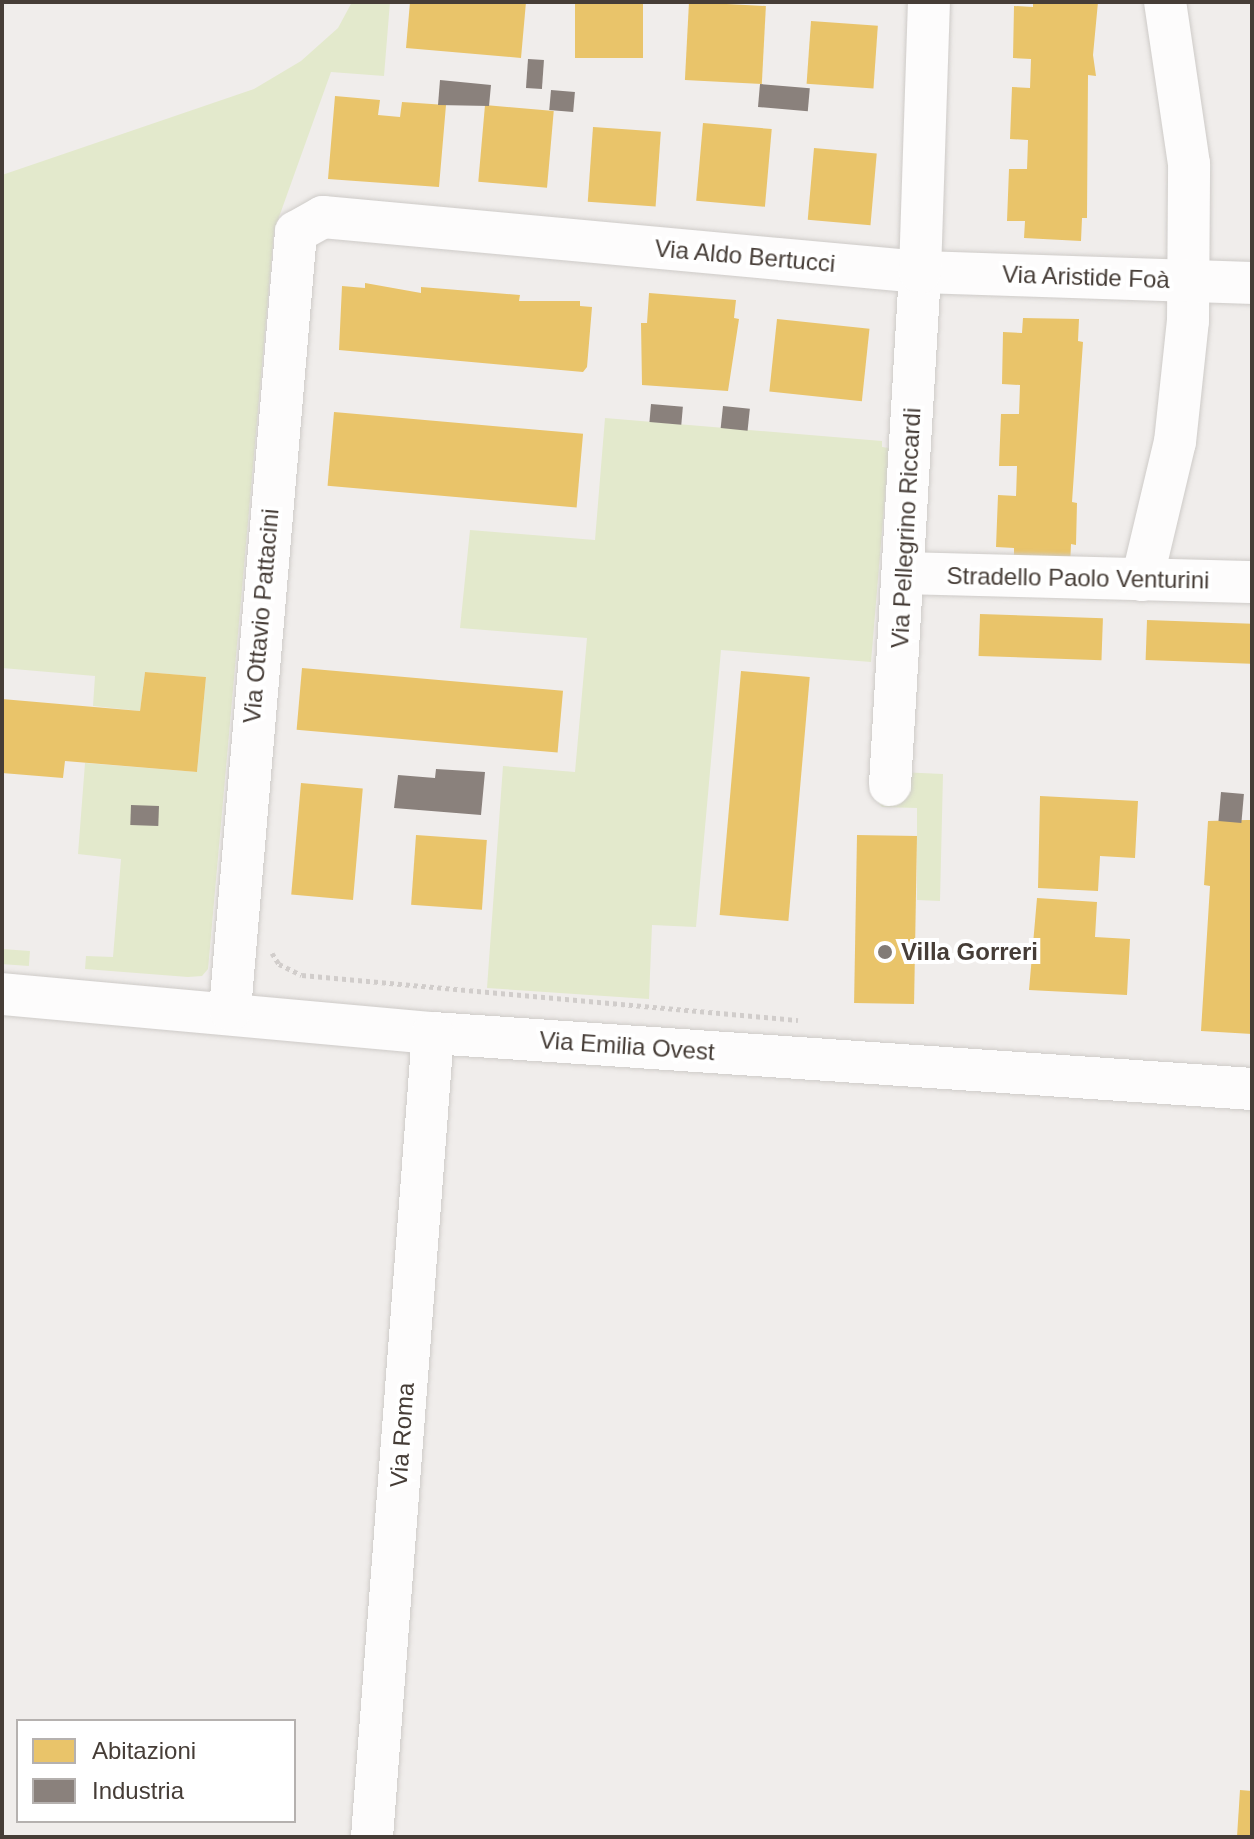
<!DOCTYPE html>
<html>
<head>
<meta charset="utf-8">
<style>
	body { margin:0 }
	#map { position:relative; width:1254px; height:1839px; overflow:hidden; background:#f0edeb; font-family:Arial,sans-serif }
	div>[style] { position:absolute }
	.green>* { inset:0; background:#e3e9cc; transform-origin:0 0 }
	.homes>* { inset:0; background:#e9c46a; transform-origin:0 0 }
	.industry>* { inset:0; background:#8a817c; transform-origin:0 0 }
	.path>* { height:5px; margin-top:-2.5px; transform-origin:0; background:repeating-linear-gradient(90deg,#d1cdcb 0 4px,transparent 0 8px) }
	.roads { filter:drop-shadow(0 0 2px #cecbc8) drop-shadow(0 0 2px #cecbc8) }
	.minor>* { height:42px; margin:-21px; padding:0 21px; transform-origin:21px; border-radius:21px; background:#fdfcfc }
	.dots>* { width:22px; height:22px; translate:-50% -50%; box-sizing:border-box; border:4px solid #fff; border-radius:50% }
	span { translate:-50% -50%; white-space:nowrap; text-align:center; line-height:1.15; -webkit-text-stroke:8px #fff; paint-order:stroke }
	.street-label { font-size:24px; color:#463d37 }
	.poi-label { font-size:24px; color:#463d37; font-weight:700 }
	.left { translate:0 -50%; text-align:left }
	.frame { position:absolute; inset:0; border:4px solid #463d37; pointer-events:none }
	.legend { position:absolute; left:16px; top:1719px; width:280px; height:104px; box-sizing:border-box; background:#fff; border:2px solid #b5b1af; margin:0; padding:10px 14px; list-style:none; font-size:24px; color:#463d37 }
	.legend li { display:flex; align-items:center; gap:16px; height:40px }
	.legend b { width:40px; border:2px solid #b5b1af }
</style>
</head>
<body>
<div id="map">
	<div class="green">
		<i style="clip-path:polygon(352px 2px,390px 2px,384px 76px,331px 72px,274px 231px,208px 969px,202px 976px,188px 977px,85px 969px,86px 956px,113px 957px,121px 859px,78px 854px,85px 763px,197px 772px,206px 677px,145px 672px,140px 711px,93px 706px,95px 676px,2px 668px,2px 175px,254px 89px,301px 61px,338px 28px)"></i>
		<i style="clip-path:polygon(605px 418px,882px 441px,882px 447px,889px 448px,871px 662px,721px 650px,696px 927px,652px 925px,649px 999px,487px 988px,503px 766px,575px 772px,587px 638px,460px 628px,470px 530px,595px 540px)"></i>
		<i style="clip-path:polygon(877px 771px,943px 774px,940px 901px,917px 900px,917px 808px,882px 807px,875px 799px)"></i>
		<i style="left:2px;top:949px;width:28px;height:15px;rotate:4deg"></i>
	</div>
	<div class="homes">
		<i style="clip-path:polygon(410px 2px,526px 2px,521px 58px,406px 48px)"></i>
		<i style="left:575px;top:2px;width:68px;height:56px"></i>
		<i style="left:689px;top:2px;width:77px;height:78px;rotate:3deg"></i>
		<i style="clip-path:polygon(1033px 2px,1098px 2px,1093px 55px,1096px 76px,1088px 75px,1087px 218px,1082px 218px,1081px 241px,1024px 238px,1025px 221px,1007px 221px,1009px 169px,1027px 169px,1028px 140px,1010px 139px,1012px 87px,1030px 88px,1031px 59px,1013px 58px,1014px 6px,1033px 7px)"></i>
		<i style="left:811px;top:21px;width:67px;height:63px;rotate:4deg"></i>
		<i style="clip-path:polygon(335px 96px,380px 100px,378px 115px,400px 117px,402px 102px,446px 105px,439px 187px,328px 179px)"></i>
		<i style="left:485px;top:105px;width:69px;height:77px;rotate:5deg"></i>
		<i style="left:703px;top:123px;width:69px;height:78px;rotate:5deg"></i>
		<i style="left:593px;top:127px;width:68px;height:75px;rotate:4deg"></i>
		<i style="left:814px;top:148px;width:63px;height:72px;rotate:5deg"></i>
		<i style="clip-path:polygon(365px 283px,421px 293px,421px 287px,520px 295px,519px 301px,580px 301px,580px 306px,592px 307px,587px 367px,583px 372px,339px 350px,342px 286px,365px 288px)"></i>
		<i style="clip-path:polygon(649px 293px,736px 300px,734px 318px,739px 319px,728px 391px,642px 385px,641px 323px,647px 323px)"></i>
		<i style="clip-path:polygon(1023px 318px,1079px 319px,1078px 341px,1083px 342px,1072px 502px,1077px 503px,1076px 545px,1071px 544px,1070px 567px,1014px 564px,1014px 548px,996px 547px,998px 495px,1016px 496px,1017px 466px,999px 466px,1001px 414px,1019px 414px,1020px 385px,1002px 384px,1003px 332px,1022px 333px)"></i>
		<i style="left:777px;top:319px;width:93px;height:73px;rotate:6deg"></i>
		<i style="left:334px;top:412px;width:250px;height:74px;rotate:5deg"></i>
		<i style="left:980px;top:614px;width:123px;height:42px;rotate:2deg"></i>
		<i style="left:1147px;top:620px;width:105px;height:40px;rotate:2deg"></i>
		<i style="left:302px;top:668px;width:262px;height:62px;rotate:5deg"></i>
		<i style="left:741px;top:671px;width:69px;height:245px;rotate:5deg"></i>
		<i style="clip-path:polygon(145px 672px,206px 677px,197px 772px,65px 761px,63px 778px,2px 773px,2px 699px,140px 711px)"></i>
		<i style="left:301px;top:783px;width:62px;height:112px;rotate:5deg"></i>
		<i style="clip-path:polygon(1040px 796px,1138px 801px,1135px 858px,1100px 856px,1098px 891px,1038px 888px)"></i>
		<i style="clip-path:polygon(1247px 820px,1252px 820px,1252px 1034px,1201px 1031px,1210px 886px,1204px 885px,1208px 821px)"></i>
		<i style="left:416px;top:835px;width:71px;height:70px;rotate:4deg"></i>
		<i style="left:857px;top:835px;width:60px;height:168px;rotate:1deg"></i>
		<i style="clip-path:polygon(1037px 898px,1097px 902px,1095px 937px,1130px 939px,1127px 995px,1029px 990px)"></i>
		<i style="clip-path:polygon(1240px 1790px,1252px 1791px,1252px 1837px,1237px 1837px)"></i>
	</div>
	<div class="industry">
		<i style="left:528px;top:59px;width:16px;height:29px;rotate:4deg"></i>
		<i style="clip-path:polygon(440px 80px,491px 85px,489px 106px,438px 105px)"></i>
		<i style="left:760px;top:84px;width:50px;height:23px;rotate:5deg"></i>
		<i style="left:551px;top:90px;width:24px;height:20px;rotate:5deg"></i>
		<i style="left:651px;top:404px;width:32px;height:18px;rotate:5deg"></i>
		<i style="left:723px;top:406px;width:27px;height:22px;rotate:6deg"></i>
		<i style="clip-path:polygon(436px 769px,485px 772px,481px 815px,394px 808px,398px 775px,435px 778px)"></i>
		<i style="left:1221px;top:792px;width:23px;height:29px;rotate:5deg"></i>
		<i style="left:131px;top:805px;width:28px;height:20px;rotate:2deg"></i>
	</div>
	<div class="path">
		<i style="left:272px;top:953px;width:13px;rotate:58deg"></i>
		<i style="left:279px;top:964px;width:25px;rotate:26deg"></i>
		<i style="left:302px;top:975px;width:498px;rotate:5.2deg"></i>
	</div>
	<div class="roads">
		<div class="minor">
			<i style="left:904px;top:573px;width:348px;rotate:1.5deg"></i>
			<i style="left:1142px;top:580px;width:142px;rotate:-76.6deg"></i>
			<i style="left:1175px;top:442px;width:122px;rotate:-83.9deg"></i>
			<i style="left:1188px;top:321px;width:157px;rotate:-89.6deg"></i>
			<i style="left:1189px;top:164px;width:164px;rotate:-98.4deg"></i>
			<i style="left:890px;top:785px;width:514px;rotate:-86.65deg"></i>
			<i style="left:920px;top:272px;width:332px;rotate:1.9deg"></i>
			<i style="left:2px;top:994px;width:433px;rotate:5.2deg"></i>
			<i style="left:433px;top:1033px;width:821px;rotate:3.91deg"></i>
			<i style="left:230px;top:1010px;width:781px;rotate:-85.15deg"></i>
			<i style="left:296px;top:232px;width:31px;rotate:-29deg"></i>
			<i style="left:323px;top:217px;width:600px;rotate:5.26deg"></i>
			<i style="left:920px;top:272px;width:270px;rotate:-88.1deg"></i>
			<i style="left:372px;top:1837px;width:806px;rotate:-85.66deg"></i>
		</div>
	</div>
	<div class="dots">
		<i style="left:885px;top:952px;background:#827b76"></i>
	</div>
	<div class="street-label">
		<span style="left:745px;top:256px;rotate:5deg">Via Aldo Bertucci</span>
		<span style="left:1086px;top:277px;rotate:2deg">Via Aristide Foà</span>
		<span style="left:906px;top:528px;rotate:-87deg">Via Pellegrino Riccardi</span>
		<span style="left:1078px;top:578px;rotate:1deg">Stradello Paolo Venturini</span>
		<span style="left:261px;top:616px;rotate:-85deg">Via Ottavio Pattacini</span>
		<span style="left:627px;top:1046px;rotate:4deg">Via Emilia Ovest</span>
		<span style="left:402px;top:1435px;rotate:-86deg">Via Roma</span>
	</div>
	<div class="poi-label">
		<span class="left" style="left:901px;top:952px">Villa Gorreri</span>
	</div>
	<div class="frame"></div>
	<ul class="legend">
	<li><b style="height:22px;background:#e9c46a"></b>Abitazioni</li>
	<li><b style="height:22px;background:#8a817c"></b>Industria</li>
	</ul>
</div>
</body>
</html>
